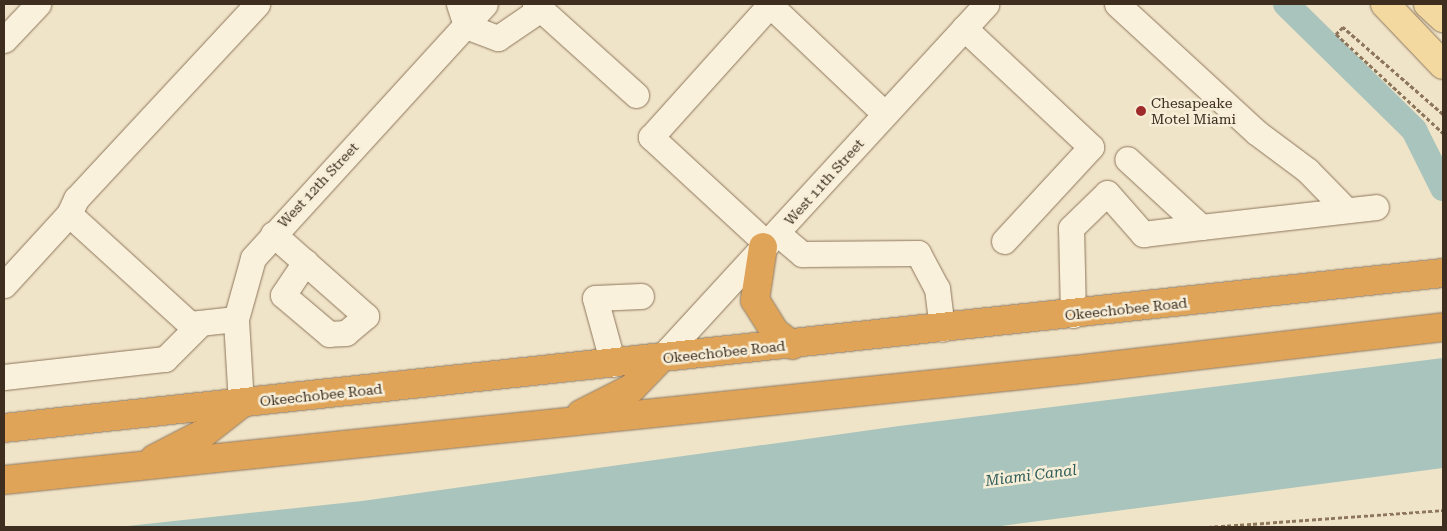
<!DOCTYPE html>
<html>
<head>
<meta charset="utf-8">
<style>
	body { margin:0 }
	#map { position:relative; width:1447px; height:531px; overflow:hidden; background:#f0e4c8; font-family:"Roboto Serif",serif }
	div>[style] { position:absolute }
	.water>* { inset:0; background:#a9c4bc }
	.canal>* { height:26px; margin:-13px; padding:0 13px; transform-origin:13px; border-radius:13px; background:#a9c4bc }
	.path>* { height:3px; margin-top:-1.5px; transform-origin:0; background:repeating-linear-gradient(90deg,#8d765c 0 4px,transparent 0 6.5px) }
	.roads { filter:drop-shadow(0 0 1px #8d765c) drop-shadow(0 0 1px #8d765c) }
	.minor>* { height:25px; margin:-12.5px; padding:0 12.5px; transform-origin:12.5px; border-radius:12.5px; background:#faf1dc }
	.major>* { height:28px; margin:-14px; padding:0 14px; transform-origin:14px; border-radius:14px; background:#f3d9a0 }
	.highway>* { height:28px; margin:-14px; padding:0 14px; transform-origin:14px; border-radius:14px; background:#e0a458 }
	.dots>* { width:14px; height:14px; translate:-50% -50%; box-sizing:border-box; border:2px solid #f7eed8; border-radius:50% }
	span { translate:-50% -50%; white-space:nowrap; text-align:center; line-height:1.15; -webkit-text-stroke:5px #f7eed8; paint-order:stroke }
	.poi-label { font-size:14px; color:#3d2e20 }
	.left { translate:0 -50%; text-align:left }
	.street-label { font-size:14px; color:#3d2e20 }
	.water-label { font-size:15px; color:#2f5d5a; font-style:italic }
	.frame { position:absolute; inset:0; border:5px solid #3d2e20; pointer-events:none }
</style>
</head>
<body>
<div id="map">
	<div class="water">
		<i style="clip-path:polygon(1443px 358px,1443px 468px,994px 527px,118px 527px,362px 501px,899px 426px)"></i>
	</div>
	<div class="canal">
		<i style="left:1286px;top:4px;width:180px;rotate:44.5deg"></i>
		<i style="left:1414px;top:130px;width:65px;rotate:63.4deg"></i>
	</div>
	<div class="path">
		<i style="left:1443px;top:114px;width:133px;rotate:-139deg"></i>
		<i style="left:1343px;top:27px;width:10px;rotate:135deg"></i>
		<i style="left:1336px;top:34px;width:146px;rotate:42.8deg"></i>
		<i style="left:1208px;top:527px;width:236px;rotate:-4.1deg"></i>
	</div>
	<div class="roads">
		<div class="minor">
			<i style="left:459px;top:4px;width:23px;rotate:72deg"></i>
			<i style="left:466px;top:26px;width:34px;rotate:21deg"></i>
			<i style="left:498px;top:38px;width:50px;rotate:-34.3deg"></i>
			<i style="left:535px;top:4px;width:136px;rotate:42deg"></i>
			<i style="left:1117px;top:4px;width:189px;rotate:42.6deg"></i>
			<i style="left:1256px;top:132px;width:64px;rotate:36.7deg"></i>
			<i style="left:1307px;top:170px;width:56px;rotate:45.7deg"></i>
			<i style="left:964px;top:28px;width:174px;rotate:43.1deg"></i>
			<i style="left:1091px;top:147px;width:128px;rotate:132.8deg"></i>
			<i style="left:4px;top:40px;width:50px;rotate:-46.6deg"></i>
			<i style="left:69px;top:214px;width:17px;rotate:-65deg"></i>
			<i style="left:76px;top:199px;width:266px;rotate:-47.1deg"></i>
			<i style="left:1201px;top:227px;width:176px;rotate:-6.5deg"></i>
			<i style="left:777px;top:233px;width:33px;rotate:40deg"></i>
			<i style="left:802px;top:254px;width:116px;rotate:-0.5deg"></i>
			<i style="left:918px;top:253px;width:40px;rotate:62deg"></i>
			<i style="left:937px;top:288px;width:41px;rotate:83deg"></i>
			<i style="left:273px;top:234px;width:124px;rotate:41.4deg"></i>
			<i style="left:366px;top:316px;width:26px;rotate:140deg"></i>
			<i style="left:346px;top:333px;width:17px;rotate:177deg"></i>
			<i style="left:329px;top:334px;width:60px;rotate:-139.7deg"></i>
			<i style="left:283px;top:295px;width:40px;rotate:-56deg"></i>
			<i style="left:767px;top:244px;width:158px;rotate:-137.3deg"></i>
			<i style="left:651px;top:137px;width:178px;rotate:-48deg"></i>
			<i style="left:770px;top:5px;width:158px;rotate:43.5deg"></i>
			<i style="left:4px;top:285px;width:96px;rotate:-47.5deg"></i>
			<i style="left:69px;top:214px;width:164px;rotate:42.3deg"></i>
			<i style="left:190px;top:324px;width:46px;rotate:-6.2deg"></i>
			<i style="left:1073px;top:315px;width:87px;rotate:-91.3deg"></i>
			<i style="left:1071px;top:228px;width:50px;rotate:-44.2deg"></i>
			<i style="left:1107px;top:193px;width:55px;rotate:48.7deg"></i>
			<i style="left:1143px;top:234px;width:58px;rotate:-6.9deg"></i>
			<i style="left:1201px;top:227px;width:100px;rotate:-137.4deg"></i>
			<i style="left:660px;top:359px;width:482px;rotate:-47.4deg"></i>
			<i style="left:613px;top:364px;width:68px;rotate:-105.3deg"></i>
			<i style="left:595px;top:298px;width:46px;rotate:-2.5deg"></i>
			<i style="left:4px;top:377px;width:162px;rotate:-6.4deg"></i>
			<i style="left:165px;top:359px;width:51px;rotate:-45deg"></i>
			<i style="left:241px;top:404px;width:85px;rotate:-93.4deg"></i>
			<i style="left:236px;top:319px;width:63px;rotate:-74.4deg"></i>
			<i style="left:253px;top:258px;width:344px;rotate:-47.6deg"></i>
		</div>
		<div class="major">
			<i style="left:1385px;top:4px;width:84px;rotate:46.4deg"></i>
			<i style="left:1428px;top:4px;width:21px;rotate:43deg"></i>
		</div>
		<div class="highway">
			<i style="left:763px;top:247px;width:54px;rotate:98.6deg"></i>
			<i style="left:755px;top:300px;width:39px;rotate:58deg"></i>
			<i style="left:776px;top:333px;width:20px;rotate:37deg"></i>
			<i style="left:581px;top:414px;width:57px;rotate:-27deg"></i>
			<i style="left:632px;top:388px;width:40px;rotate:-46deg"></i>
			<i style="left:4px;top:428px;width:1447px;rotate:-6.15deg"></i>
			<i style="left:154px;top:459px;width:56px;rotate:-27.5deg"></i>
			<i style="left:204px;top:433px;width:47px;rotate:-38.1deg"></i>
			<i style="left:4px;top:480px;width:1075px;rotate:-5.88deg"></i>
			<i style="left:1073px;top:370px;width:372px;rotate:-6.6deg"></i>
		</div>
	</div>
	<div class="dots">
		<i style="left:1141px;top:111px;background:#9e2a2b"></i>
	</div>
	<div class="poi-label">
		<span class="left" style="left:1151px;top:111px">Chesapeake<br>Motel Miami</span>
	</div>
	<div class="street-label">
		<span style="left:824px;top:182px;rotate:-48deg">West 11th Street</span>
		<span style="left:318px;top:185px;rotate:-47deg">West 12th Street</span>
		<span style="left:1126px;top:309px;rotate:-6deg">Okeechobee Road</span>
		<span style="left:724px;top:352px;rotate:-6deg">Okeechobee Road</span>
		<span style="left:321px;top:395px;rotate:-6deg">Okeechobee Road</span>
	</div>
	<div class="water-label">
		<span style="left:1031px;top:476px;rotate:-7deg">Miami Canal</span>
	</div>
	<div class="frame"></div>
</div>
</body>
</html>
